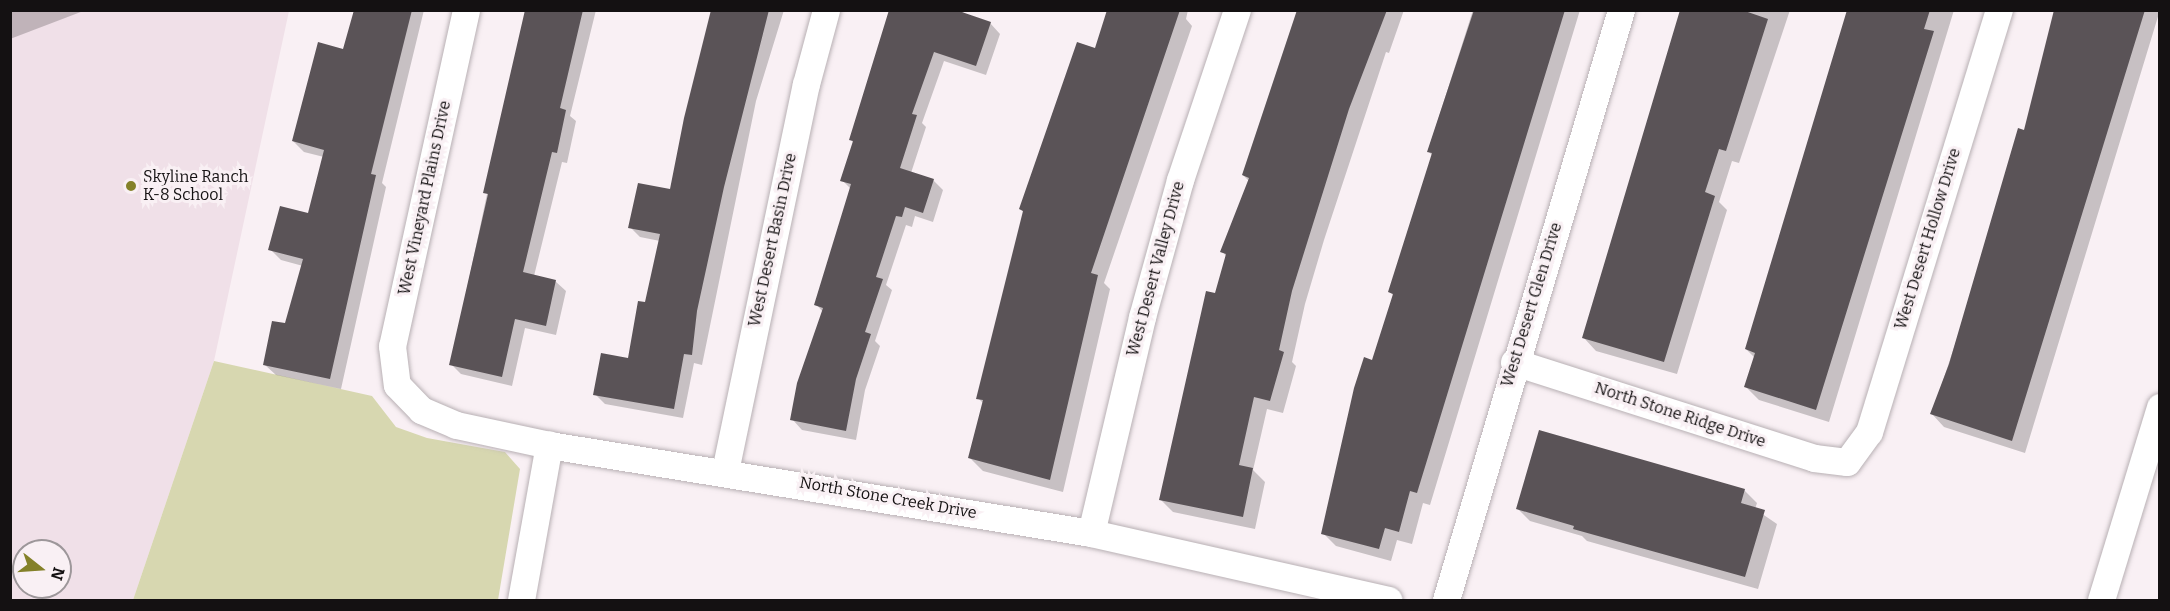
<!DOCTYPE html>
<html>
<head>
<meta charset="utf-8">
<style>
	body { margin:0 }
	#map { position:relative; width:2170px; height:611px; overflow:hidden; background:#f9f0f4; font-family:Bitter,serif }
	div>[style] { position:absolute }
	.built>* { inset:0; background:#f0e0e8 }
	.green>* { inset:0; background:#d7d7b0 }
	.shadow>* { inset:0; background:#0003 }
	.building>* { inset:0; background:#5a5357 }
	.roads { filter:drop-shadow(0 0 2px #b8b0b4) drop-shadow(0 0 2px #b8b0b4) }
	.minor>* { height:27px; margin:-13.5px; padding:0 13.5px; transform-origin:13.5px; border-radius:13.5px; background:#fff }
	.dots>* { width:16px; height:16px; translate:-50% -50%; box-sizing:border-box; border:3px solid #f9f0f4; border-radius:50% }
	span { translate:-50% -50%; white-space:nowrap; text-align:center; line-height:1.15; -webkit-text-stroke:6px #f9f0f4; paint-order:stroke }
	.poi-label { font-size:16px; color:#141112 }
	.left { translate:0 -50%; text-align:left }
	.street-label { font-size:16px; color:#141112 }
	.frame { position:absolute; inset:0; border:12px solid #141112; pointer-events:none }
	.north { position:absolute; left:12px; top:539px; width:60px; height:60px; box-sizing:border-box; background:#f9f0f4; border:2px solid #9d979a; border-radius:50%; rotate:107deg; font-size:16px; font-weight:700; line-height:24px; text-align:center; color:#141112 }
	.north::after { content:''; display:block; margin:auto; width:21px; height:27px; background:#848129; clip-path:polygon(50% 0,100% 100%,50% 72%,0 100%) }
</style>
</head>
<body>
<div id="map">
	<div class="built">
		<i style="clip-path:polygon(evenodd,10px 11px,289px 11px,214px 361px,133px 600px,11px 600px,10px 11px,24px 551px,60px 551px,60px 587px,24px 587px,24px 551px)"></i>
	</div>
	<div class="green">
		<i style="clip-path:polygon(214px 361px,372px 396px,396px 427px,427px 438px,505px 452px,520px 469px,498px 600px,133px 600px)"></i>
	</div>
	<div class="shadow">
		<i style="clip-path:polygon(10px 10px,86px 10px,10px 39px)"></i>
		<i style="clip-path:polygon(355px 10px,424px 10px,382px 183px,386px 187px,341px 389px,276px 375px,265px 365px,286px 325px,303px 266px,281px 260px,270px 249px,309px 215px,324px 157px,304px 152px,293px 141px,345px 51px)"></i>
		<i style="clip-path:polygon(526px 10px,596px 10px,570px 116px,576px 121px,567px 163px,562px 162px,534px 276px,555px 281px,566px 291px,556px 335px,525px 328px,512px 386px,461px 374px,451px 364px)"></i>
		<i style="clip-path:polygon(713px 10px,784px 10px,756px 101px,702px 365px,694px 363px,683px 418px,605px 404px,595px 394px,629px 359px,647px 304px,660px 241px,640px 237px,630px 227px,671px 191px)"></i>
		<i style="clip-path:polygon(890px 10px,964px 10px,963px 14px,990px 23px,1000px 34px,986px 75px,944px 61px,922px 123px,926px 127px,911px 173px,933px 180px,943px 190px,933px 222px,915px 216px,912px 227px,906px 225px,886px 285px,892px 290px,875px 341px,880px 346px,865px 390px,856px 440px,802px 430px,792px 419px,823px 312px,816px 304px,851px 189px,842px 180px,854px 143px,851px 140px)"></i>
		<i style="clip-path:polygon(1173px 10px,1188px 10px,1186px 19px,1192px 26px,1104px 283px,1110px 289px,1063px 492px,983px 471px,970px 458px,984px 404px,978px 398px,1024px 213px,1021px 209px,1096px 49px)"></i>
		<i style="clip-path:polygon(1298px 10px,1404px 10px,1389px 53px,1386px 52px,1324px 240px,1305px 304px,1292px 362px,1296px 366px,1283px 413px,1267px 409px,1253px 470px,1265px 482px,1255px 529px,1173px 512px,1160px 499px,1226px 256px,1222px 251px,1249px 181px,1243px 175px)"></i>
		<i style="clip-path:polygon(1473px 10px,1580px 10px,1430px 505px,1423px 503px,1412px 544px,1397px 540px,1391px 561px,1336px 546px,1323px 533px,1394px 296px,1390px 292px,1433px 156px,1428px 151px)"></i>
		<i style="clip-path:polygon(1682px 10px,1790px 10px,1739px 163px,1732px 161px,1719px 202px,1727px 210px,1677px 374px,1596px 351px,1584px 338px)"></i>
		<i style="clip-path:polygon(1850px 10px,1954px 10px,1829px 422px,1759px 400px,1746px 387px,1755px 358px,1746px 349px)"></i>
		<i style="clip-path:polygon(2056px 10px,2160px 10px,2025px 453px,1944px 427px,1932px 414px,2025px 132px)"></i>
		<i style="clip-path:polygon(1744px 490px,1757px 503px,1755px 509px,1777px 524px,1758px 589px,1587px 541px,1582px 536px,1530px 521px,1517px 508px)"></i>
	</div>
	<div class="building">
		<i style="clip-path:polygon(354px 10px,412px 10px,371px 174px,376px 175px,330px 379px,263px 365px,272px 321px,285px 323px,303px 259px,268px 250px,280px 206px,308px 213px,324px 150px,292px 141px,318px 42px,343px 49px)"></i>
		<i style="clip-path:polygon(525px 10px,583px 10px,560px 108px,566px 110px,557px 153px,552px 152px,523px 272px,556px 280px,546px 326px,515px 319px,502px 377px,449px 365px,488px 194px,483px 193px)"></i>
		<i style="clip-path:polygon(711px 10px,769px 10px,724px 187px,697px 311px,692px 355px,684px 354px,674px 409px,593px 395px,601px 353px,628px 358px,638px 301px,645px 302px,660px 234px,628px 228px,638px 183px,670px 189px,684px 118px)"></i>
		<i style="clip-path:polygon(889px 10px,956px 10px,991px 22px,976px 66px,934px 52px,912px 114px,917px 115px,900px 168px,934px 179px,923px 213px,905px 207px,902px 217px,896px 216px,876px 277px,883px 279px,865px 332px,871px 334px,856px 379px,846px 431px,790px 420px,797px 383px,823px 308px,814px 305px,851px 184px,840px 181px,853px 141px,849px 140px)"></i>
		<i style="clip-path:polygon(1107px 10px,1180px 10px,1091px 273px,1098px 275px,1050px 480px,968px 458px,983px 400px,976px 399px,1023px 211px,1019px 209px,1077px 42px,1095px 48px)"></i>
		<i style="clip-path:polygon(1297px 10px,1387px 10px,1349px 109px,1292px 291px,1279px 350px,1284px 352px,1270px 401px,1254px 397px,1239px 465px,1253px 468px,1243px 517px,1159px 500px,1206px 291px,1215px 293px,1226px 254px,1220px 252px,1249px 178px,1242px 175px)"></i>
		<i style="clip-path:polygon(1474px 10px,1565px 10px,1417px 493px,1410px 491px,1399px 532px,1385px 528px,1379px 549px,1321px 534px,1354px 388px,1364px 357px,1372px 360px,1393px 294px,1388px 292px,1432px 153px,1427px 152px)"></i>
		<i style="clip-path:polygon(1680px 10px,1742px 10px,1768px 19px,1726px 151px,1719px 149px,1705px 192px,1715px 196px,1664px 362px,1582px 338px)"></i>
		<i style="clip-path:polygon(1847px 10px,1930px 10px,1924px 29px,1934px 31px,1816px 410px,1744px 387px,1755px 353px,1745px 349px)"></i>
		<i style="clip-path:polygon(2054px 10px,2145px 10px,2012px 441px,1930px 414px,1949px 364px,2018px 128px,2024px 130px)"></i>
		<i style="clip-path:polygon(1539px 430px,1745px 489px,1741px 503px,1765px 510px,1745px 577px,1573px 529px,1574px 526px,1516px 509px)"></i>
	</div>
	<div class="roads">
		<div class="minor">
			<i style="left:466px;top:10px;width:344px;rotate:102.4deg"></i>
			<i style="left:392px;top:346px;width:39px;rotate:83deg"></i>
			<i style="left:397px;top:385px;width:35px;rotate:46deg"></i>
			<i style="left:421px;top:410px;width:38px;rotate:23deg"></i>
			<i style="left:456px;top:425px;width:95px;rotate:12.1deg"></i>
			<i style="left:549px;top:445px;width:549px;rotate:9.22deg"></i>
			<i style="left:1091px;top:533px;width:305px;rotate:12.7deg"></i>
			<i style="left:1514px;top:362px;width:315px;rotate:17.7deg"></i>
			<i style="left:1814px;top:458px;width:33px;rotate:7deg"></i>
			<i style="left:1847px;top:462px;width:37px;rotate:-54deg"></i>
			<i style="left:1869px;top:432px;width:442px;rotate:-72.9deg"></i>
			<i style="left:725px;top:471px;width:395px;rotate:-78.2deg"></i>
			<i style="left:806px;top:84px;width:77px;rotate:-74.9deg"></i>
			<i style="left:1091px;top:533px;width:222px;rotate:-76.7deg"></i>
			<i style="left:1142px;top:317px;width:142px;rotate:-74.5deg"></i>
			<i style="left:1180px;top:180px;width:179px;rotate:-71.5deg"></i>
			<i style="left:521px;top:600px;width:158px;rotate:-79.8deg"></i>
			<i style="left:1446px;top:600px;width:615px;rotate:-73.48deg"></i>
			<i style="left:2101px;top:600px;width:202px;rotate:-73deg"></i>
		</div>
	</div>
	<div class="dots">
		<i style="left:131px;top:186px;background:#848129"></i>
	</div>
	<div class="poi-label">
		<span class="left" style="left:143px;top:186px">Skyline Ranch<br>K-8 School</span>
	</div>
	<div class="street-label">
		<span style="left:425px;top:198px;rotate:-78deg">West Vineyard Plains Drive</span>
		<span style="left:1928px;top:239px;rotate:-73deg">West Desert Hollow Drive</span>
		<span style="left:773px;top:240px;rotate:-78deg">West Desert Basin Drive</span>
		<span style="left:1156px;top:269px;rotate:-75deg">West Desert Valley Drive</span>
		<span style="left:1532px;top:305px;rotate:-73deg">West Desert Glen Drive</span>
		<span style="left:1680px;top:415px;rotate:18deg">North Stone Ridge Drive</span>
		<span style="left:888px;top:498px;rotate:10deg">North Stone Creek Drive</span>
	</div>
	<div class="frame"></div>
	<div class="north">N</div>
</div>
</body>
</html>
